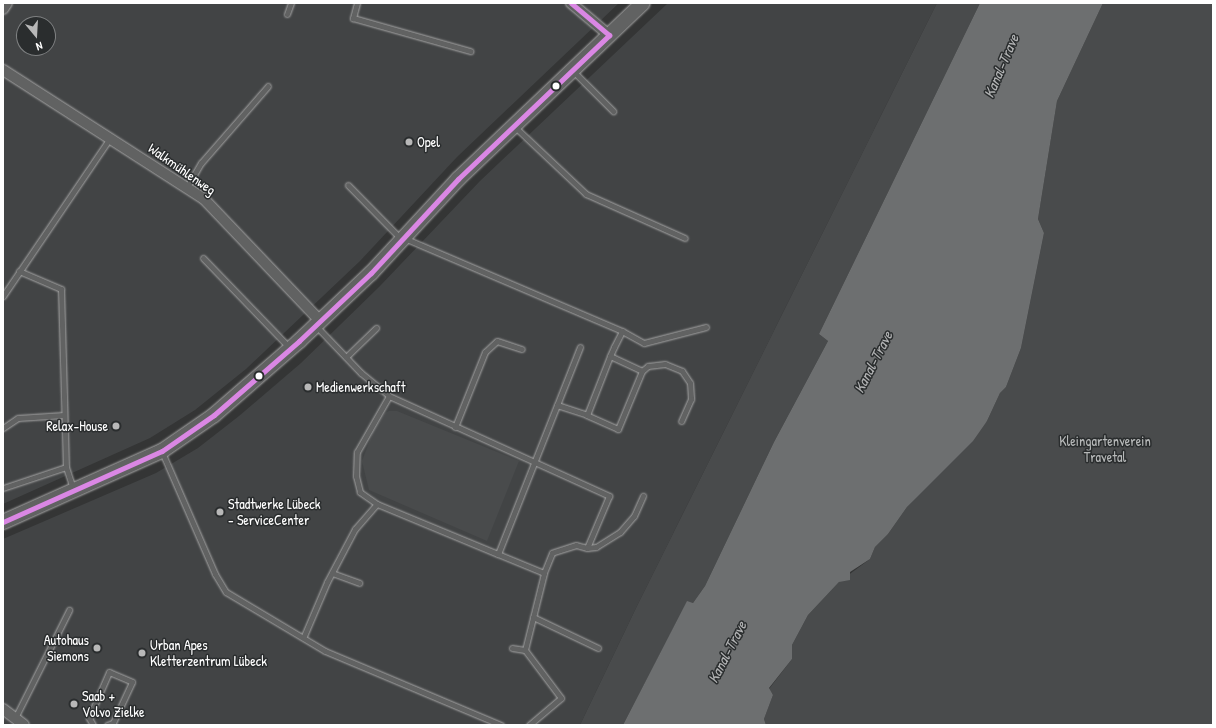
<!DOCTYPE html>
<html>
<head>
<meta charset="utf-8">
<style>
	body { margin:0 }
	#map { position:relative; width:1216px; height:728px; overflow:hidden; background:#343535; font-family:"Patrick Hand",sans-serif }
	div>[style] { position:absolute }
	.built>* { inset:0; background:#424445 }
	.green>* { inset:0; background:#494b4c }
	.water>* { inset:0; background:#6d6f70 }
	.roads { filter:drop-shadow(0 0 1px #a4a4a4) drop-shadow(0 0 1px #a4a4a4) }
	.lane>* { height:5px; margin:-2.5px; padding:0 2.5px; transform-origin:2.5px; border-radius:2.5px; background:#616262 }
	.street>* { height:10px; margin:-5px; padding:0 5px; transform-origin:5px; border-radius:5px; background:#616262 }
	.secondary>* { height:14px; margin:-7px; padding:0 7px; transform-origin:7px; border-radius:7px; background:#616262 }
	.bus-1>* { height:5px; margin:-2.5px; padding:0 2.5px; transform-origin:2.5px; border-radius:2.5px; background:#da87e4 }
	.dots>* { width:11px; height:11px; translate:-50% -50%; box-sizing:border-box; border:2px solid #2a2d2e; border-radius:50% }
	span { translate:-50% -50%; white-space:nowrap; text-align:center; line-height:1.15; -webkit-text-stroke:3px #2a2d2e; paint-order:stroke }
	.poi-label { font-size:14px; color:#fff }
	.left { translate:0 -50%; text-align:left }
	.right { translate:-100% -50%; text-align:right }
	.street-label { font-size:14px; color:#fff }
	.park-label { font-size:14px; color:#b7b9b9 }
	.water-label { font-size:15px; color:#b2b3b4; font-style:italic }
	.frame { position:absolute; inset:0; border:4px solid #fff; pointer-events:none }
	.north { position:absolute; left:16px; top:16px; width:40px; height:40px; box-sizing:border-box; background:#2a2d2e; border:1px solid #7f8182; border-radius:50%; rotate:162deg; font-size:11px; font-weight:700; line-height:16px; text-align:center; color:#fff }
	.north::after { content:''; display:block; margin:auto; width:14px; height:18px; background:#b8b8b8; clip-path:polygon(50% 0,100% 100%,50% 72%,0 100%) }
</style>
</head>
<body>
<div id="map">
	<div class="built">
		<i style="clip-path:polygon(evenodd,3px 3px,619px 3px,457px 157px,360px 261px,246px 369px,195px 410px,150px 438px,3px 504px,3px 3px,24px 24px,48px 24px,48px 48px,24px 48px,24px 24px)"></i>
		<i style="clip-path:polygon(668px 3px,937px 3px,636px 608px,580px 725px,3px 725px,3px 539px,156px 473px,198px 448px,239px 416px,301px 363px,380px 286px,480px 181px)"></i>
	</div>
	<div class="green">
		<i style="clip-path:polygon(937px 3px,980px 3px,819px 334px,828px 341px,774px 442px,705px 586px,693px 603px,687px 602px,623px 725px,580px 725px,636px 608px)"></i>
		<i style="clip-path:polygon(1103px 3px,1213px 3px,1213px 725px,766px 725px,764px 719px,773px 695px,769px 689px,792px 659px,792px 645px,808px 615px,839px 582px,870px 559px,875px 547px,888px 534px,907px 507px,987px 421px,1000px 393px,1006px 387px,1021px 348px,1044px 233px,1038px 219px,1057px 101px)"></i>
		<i style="clip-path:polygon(389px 411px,397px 411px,519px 461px,487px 541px,369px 490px,362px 461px,373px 432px,385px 413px)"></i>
	</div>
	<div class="water">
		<i style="clip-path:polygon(980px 3px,1103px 3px,1057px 101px,1038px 219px,1044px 233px,1021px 348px,1006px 387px,1000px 393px,987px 421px,973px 441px,907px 507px,888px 534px,875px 547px,870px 559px,850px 572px,850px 580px,839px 582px,808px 615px,792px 645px,792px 659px,769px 688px,773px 695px,764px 719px,766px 725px,623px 725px,687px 601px,693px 603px,705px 586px,774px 442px,828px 341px,819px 334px)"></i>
	</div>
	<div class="roads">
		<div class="lane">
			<i style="left:357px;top:3px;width:16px;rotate:105deg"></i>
			<i style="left:353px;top:18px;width:122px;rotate:15.8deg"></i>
			<i style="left:287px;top:14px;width:12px;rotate:-70deg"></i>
			<i style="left:573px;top:71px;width:57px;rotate:45deg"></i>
			<i style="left:515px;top:127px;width:98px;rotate:43.3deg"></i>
			<i style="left:586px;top:194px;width:108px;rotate:24deg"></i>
			<i style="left:348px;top:185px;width:76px;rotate:45.5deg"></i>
			<i style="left:187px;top:187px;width:28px;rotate:-60deg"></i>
			<i style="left:201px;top:163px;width:102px;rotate:-49deg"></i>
			<i style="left:404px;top:238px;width:237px;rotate:23.1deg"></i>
			<i style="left:622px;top:331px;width:25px;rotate:29deg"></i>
			<i style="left:644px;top:343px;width:64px;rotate:-14.5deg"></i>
			<i style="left:203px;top:258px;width:125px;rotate:46deg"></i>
			<i style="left:19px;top:271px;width:46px;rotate:23.2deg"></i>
			<i style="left:61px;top:289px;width:178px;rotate:88.4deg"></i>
			<i style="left:66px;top:467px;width:23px;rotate:72deg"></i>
			<i style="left:3px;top:296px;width:191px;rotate:-55.9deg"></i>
			<i style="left:316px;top:326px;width:65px;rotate:46.2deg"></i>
			<i style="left:361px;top:373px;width:36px;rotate:39deg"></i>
			<i style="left:389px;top:396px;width:242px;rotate:24.4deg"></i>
			<i style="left:609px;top:496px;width:56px;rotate:112.9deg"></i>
			<i style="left:587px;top:548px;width:11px;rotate:-165deg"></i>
			<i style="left:576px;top:545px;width:25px;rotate:162deg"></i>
			<i style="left:552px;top:553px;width:22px;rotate:112deg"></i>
			<i style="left:544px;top:573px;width:50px;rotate:-157.6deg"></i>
			<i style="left:580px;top:347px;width:62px;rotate:111.6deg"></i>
			<i style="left:557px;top:405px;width:32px;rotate:18deg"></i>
			<i style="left:610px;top:356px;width:35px;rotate:25deg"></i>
			<i style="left:642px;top:371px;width:63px;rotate:112.5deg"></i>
			<i style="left:618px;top:429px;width:34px;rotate:-156deg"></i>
			<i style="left:587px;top:415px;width:63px;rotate:-68.7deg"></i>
			<i style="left:610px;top:356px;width:10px;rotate:-66deg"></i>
			<i style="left:614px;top:347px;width:18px;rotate:-63deg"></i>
			<i style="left:346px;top:357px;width:42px;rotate:-44deg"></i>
			<i style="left:642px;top:371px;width:8px;rotate:-40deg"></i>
			<i style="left:648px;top:366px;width:17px;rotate:-7deg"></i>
			<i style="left:665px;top:364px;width:18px;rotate:22deg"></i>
			<i style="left:682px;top:371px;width:14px;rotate:56deg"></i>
			<i style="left:690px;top:383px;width:16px;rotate:86deg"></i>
			<i style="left:691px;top:399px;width:24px;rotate:114deg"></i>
			<i style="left:455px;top:427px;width:81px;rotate:-68.2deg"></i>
			<i style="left:485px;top:352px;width:16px;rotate:-43deg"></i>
			<i style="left:497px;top:341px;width:26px;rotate:18deg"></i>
			<i style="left:3px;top:428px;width:18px;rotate:-34deg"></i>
			<i style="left:18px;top:418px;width:46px;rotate:-3.7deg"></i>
			<i style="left:162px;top:452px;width:133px;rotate:66.5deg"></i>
			<i style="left:215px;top:574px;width:21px;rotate:59deg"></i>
			<i style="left:226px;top:592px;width:115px;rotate:30.8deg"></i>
			<i style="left:325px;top:651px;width:191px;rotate:22.8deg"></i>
			<i style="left:3px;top:488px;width:66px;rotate:-18.4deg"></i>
			<i style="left:377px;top:504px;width:131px;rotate:22.5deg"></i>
			<i style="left:498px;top:554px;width:160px;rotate:-68.4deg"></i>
			<i style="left:587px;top:548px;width:9px;rotate:-6deg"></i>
			<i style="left:596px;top:547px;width:28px;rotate:-32deg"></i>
			<i style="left:620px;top:532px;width:21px;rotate:-49deg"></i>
			<i style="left:634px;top:516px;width:22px;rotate:-66deg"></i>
			<i style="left:332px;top:573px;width:29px;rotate:20deg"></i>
			<i style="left:533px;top:617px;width:72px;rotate:25.5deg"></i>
			<i style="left:304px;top:636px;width:59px;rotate:-66.9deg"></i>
			<i style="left:327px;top:582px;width:60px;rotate:-62.2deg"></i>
			<i style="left:355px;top:529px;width:33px;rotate:-49deg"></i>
			<i style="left:377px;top:504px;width:21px;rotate:-145deg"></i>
			<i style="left:360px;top:492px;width:16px;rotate:-104deg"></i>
			<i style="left:356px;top:476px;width:24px;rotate:-88deg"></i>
			<i style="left:357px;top:452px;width:64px;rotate:-60.3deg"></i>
			<i style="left:512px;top:648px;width:13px;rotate:9deg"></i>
			<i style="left:525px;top:650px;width:60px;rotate:53.1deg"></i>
			<i style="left:561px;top:698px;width:42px;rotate:139.8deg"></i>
			<i style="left:525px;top:650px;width:79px;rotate:-76.1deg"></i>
			<i style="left:15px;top:718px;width:121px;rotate:-63.4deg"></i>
			<i style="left:93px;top:725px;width:8px;rotate:-120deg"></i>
			<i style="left:89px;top:718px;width:50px;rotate:-66.5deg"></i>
			<i style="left:109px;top:672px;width:25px;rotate:23deg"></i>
			<i style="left:132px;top:682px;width:45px;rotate:114.9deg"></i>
			<i style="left:113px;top:723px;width:6px;rotate:162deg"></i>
		</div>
		<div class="street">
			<i style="left:571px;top:3px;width:50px;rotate:40.1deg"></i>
			<i style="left:3px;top:9px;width:7px;rotate:-56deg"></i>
			<i style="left:3px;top:70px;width:239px;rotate:32.7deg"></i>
			<i style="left:204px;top:199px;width:168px;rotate:46.4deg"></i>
			<i style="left:3px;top:709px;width:26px;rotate:37deg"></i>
		</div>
		<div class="secondary">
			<i style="left:3px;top:522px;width:174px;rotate:-24.1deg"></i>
			<i style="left:162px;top:451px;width:63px;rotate:-34.7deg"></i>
			<i style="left:214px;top:415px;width:113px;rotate:-41deg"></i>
			<i style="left:299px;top:341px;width:99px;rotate:-43.4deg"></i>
			<i style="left:371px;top:273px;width:128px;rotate:-47.2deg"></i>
			<i style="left:458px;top:179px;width:255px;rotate:-43.6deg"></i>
		</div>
	</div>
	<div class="bus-1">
		<i style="left:571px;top:3px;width:50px;rotate:40.1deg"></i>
		<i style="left:3px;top:522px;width:174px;rotate:-24.1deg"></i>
		<i style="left:162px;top:451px;width:63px;rotate:-34.7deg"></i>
		<i style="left:214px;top:415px;width:113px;rotate:-41deg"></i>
		<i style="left:299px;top:341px;width:99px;rotate:-43.4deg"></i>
		<i style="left:371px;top:273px;width:128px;rotate:-47.2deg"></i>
		<i style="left:458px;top:179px;width:209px;rotate:-43.6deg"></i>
	</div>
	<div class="dots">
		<i style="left:556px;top:86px;background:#fff"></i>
		<i style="left:409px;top:142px;background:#b8b8b8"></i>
		<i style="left:259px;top:376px;background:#fff"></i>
		<i style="left:308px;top:387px;background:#b8b8b8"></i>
		<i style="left:116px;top:426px;background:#b8b8b8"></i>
		<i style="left:220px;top:512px;background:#b8b8b8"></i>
		<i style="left:97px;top:648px;background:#b8b8b8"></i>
		<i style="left:142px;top:653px;background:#b8b8b8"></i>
		<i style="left:74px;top:704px;background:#b8b8b8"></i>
	</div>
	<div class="poi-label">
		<span class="left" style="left:417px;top:142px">Opel</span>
		<span class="left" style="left:316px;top:387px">Medienwerkschaft</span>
		<span class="right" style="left:108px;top:426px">Relax-House</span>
		<span class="left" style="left:228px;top:512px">Stadtwerke Lübeck<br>- ServiceCenter</span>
		<span class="right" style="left:89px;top:648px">Autohaus<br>Siemons</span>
		<span class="left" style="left:150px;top:653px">Urban Apes<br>Kletterzentrum Lübeck</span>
		<span class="left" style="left:82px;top:704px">Saab +<br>Volvo Zielke</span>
	</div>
	<div class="street-label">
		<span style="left:182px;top:169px;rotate:35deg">Walkmühlenweg</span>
	</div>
	<div class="park-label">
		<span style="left:1105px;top:449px">Kleingartenverein<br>Travetal</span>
	</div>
	<div class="water-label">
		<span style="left:1001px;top:66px;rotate:-67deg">Kanal-Trave</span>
		<span style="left:873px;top:362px;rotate:-63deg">Kanal-Trave</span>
		<span style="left:727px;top:652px;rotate:-63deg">Kanal-Trave</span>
	</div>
	<div class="frame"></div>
	<div class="north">N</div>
</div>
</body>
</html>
